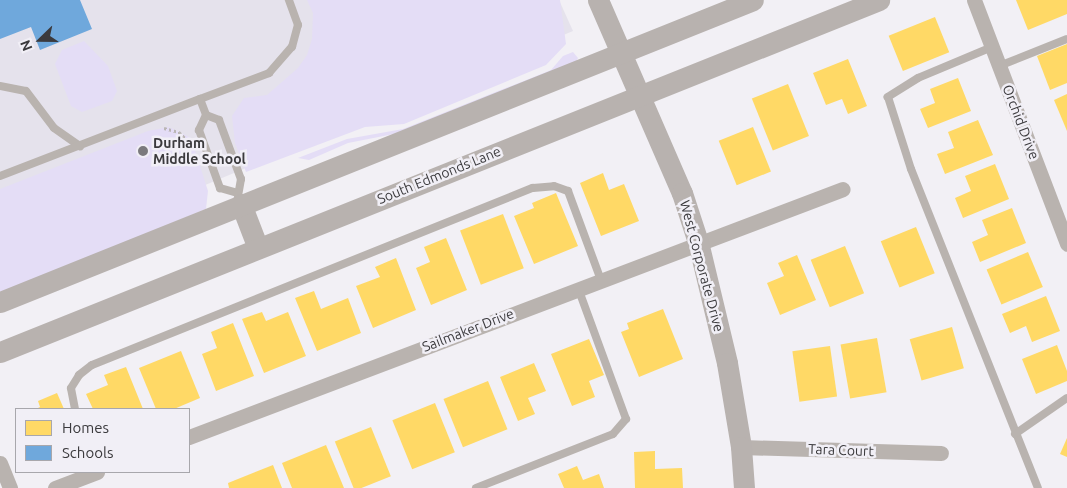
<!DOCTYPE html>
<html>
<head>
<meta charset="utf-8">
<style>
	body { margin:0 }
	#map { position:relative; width:1067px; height:488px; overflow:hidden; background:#f2f0f5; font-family:Ubuntu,sans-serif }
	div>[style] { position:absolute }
	.built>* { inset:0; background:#e5e2ec }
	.green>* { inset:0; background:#e4ddf6 }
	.homes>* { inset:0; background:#ffd966; transform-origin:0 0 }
	.schools>* { inset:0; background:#6fa8dc }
	.path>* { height:3px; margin-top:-1.5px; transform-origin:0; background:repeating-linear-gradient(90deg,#bab6b4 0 2.5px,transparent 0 5px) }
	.lane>* { height:8px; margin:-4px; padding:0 4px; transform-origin:4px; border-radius:4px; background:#b9b3af }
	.street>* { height:15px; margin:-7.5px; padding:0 7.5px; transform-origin:7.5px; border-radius:7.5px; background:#b9b3af }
	.secondary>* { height:21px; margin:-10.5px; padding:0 10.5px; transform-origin:10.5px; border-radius:10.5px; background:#b8b2af }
	.dots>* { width:14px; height:14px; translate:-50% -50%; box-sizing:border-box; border:2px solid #f1eff6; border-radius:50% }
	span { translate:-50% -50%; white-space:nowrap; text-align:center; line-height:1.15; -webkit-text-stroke:5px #f1eff6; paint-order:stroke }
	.street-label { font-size:14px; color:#3b3a3d }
	.poi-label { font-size:14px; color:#3b3a3d; font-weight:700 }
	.left { translate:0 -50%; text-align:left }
	.legend { position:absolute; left:15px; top:408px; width:175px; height:65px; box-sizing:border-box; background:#f1eff6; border:1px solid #a8a7ac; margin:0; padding:6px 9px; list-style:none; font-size:15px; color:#3b3a3d }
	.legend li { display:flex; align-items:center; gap:10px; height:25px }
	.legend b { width:25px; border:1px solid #a8a7ac }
	.north { position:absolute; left:15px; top:15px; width:50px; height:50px; -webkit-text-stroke:4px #f1eff6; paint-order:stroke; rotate:248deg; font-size:14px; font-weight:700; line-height:20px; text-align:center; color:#3b3a3d }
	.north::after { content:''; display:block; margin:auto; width:18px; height:22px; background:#3b3a3d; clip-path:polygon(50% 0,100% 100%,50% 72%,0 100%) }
</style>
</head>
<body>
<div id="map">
	<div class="built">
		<i style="clip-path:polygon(0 0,559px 0,573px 31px,0 271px)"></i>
	</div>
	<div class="green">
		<i style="clip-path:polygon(307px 0,560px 0,566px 44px,546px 65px,404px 124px,365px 127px,246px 172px,235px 143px,232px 116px,244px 98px,267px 95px,298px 68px,307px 55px,312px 39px,313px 13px)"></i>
		<i style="clip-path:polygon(84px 41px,108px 66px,117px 91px,112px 101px,82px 112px,71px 106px,55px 64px,62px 50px)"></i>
		<i style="clip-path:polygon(573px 52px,578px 58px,575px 64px,399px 133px,348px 143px,309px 160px,298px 158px,347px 139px,403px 129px,551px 70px,563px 56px)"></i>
		<i style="clip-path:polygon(169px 127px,191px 138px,208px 191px,206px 209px,0 294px,0 189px,148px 131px)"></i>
	</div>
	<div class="homes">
		<i style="clip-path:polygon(1016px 0,1067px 0,1067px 14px,1028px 30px)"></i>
		<i style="left:935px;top:17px;width:38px;height:50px;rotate:68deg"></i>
		<i style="clip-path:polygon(1067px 44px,1067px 83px,1050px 90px,1037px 56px)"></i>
		<i style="clip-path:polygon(848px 59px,867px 106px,848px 114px,842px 99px,826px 105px,813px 73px)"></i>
		<i style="clip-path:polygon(958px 78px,971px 111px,928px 128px,920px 109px,935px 103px,930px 89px)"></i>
		<i style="left:788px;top:84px;width:56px;height:39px;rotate:68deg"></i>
		<i style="clip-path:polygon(1067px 94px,1067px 131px,1054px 100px)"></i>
		<i style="clip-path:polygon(978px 120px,993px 155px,945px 174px,937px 154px,954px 148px,948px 132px)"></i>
		<i style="left:753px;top:127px;width:48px;height:37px;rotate:68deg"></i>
		<i style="clip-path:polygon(995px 164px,1009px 199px,963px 218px,955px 198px,971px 191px,965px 176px)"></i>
		<i style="clip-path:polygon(603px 173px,609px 190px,624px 184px,639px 221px,601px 236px,580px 183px)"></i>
		<i style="clip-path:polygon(556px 193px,578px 246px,534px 264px,514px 216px,534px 208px,532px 203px)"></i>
		<i style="clip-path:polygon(1012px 208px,1026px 243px,980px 262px,972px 242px,988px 235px,982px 220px)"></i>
		<i style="left:503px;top:214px;width:58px;height:46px;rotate:69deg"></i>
		<i style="left:916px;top:227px;width:50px;height:38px;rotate:68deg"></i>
		<i style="clip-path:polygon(446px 238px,467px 290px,431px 305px,416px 268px,430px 262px,424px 247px)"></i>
		<i style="left:845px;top:246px;width:51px;height:37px;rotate:68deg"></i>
		<i style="left:1028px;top:252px;width:38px;height:45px;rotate:67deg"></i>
		<i style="clip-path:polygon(797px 255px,816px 300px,780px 315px,767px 283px,784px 276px,778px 263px)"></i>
		<i style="clip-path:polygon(396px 258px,416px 310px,373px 328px,356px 286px,380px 277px,375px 267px)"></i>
		<i style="clip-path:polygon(314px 291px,321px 309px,348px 298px,361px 333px,317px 351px,295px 298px)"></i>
		<i style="clip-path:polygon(1046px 296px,1060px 331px,1032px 342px,1026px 326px,1010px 333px,1002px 314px)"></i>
		<i style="clip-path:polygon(663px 309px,683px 359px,639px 377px,621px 332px,629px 329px,627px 323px)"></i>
		<i style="clip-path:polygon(262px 312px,266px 321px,288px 312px,306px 356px,264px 373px,242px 319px)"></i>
		<i style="clip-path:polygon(233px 323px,254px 376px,216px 391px,202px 354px,217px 348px,211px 332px)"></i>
		<i style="left:952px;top:327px;width:43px;height:44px;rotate:74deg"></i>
		<i style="left:877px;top:338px;width:55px;height:37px;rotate:80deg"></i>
		<i style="clip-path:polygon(589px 339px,604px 375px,589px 381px,595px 397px,572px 406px,551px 354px)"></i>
		<i style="clip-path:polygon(1057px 345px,1067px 371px,1067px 381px,1036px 394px,1022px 359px)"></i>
		<i style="left:830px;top:346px;width:51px;height:38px;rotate:82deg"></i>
		<i style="clip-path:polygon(181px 351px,200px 398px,174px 409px,156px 409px,139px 368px)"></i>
		<i style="clip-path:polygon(534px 363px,546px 391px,528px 398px,535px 414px,518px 421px,500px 377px)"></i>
		<i style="clip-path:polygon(126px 367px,143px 409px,93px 409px,86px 394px,108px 385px,104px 375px)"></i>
		<i style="left:488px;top:381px;width:52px;height:48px;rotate:68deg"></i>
		<i style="clip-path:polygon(57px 393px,64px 409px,36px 409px,40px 407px,38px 401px)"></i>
		<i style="left:435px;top:403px;width:53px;height:46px;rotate:68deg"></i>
		<i style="left:371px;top:427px;width:53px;height:39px;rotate:68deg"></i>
		<i style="clip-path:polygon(1067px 438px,1067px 457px,1060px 454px)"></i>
		<i style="clip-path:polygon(326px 445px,344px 488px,292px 488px,282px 463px)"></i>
		<i style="clip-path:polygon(655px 451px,655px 469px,682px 468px,683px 488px,635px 488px,634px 452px)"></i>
		<i style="clip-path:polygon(273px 465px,282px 488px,229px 488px,228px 483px)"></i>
		<i style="clip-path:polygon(577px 466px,583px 480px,599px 474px,604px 488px,564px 488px,558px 474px)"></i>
	</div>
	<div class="schools">
		<i style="clip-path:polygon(0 0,80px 0,92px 29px,40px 50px,31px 27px,0 39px)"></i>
	</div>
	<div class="path">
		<i style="left:164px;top:128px;width:16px;rotate:15deg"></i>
		<i style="left:179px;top:132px;width:11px;rotate:45deg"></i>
	</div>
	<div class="lane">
		<i style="left:992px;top:47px;width:80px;rotate:157.3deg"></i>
		<i style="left:918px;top:78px;width:36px;rotate:148deg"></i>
		<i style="left:888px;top:97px;width:76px;rotate:72.3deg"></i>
		<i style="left:911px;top:169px;width:343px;rotate:68.3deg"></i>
		<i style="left:999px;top:66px;width:73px;rotate:-21.7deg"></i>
		<i style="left:0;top:86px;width:26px;rotate:11deg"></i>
		<i style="left:26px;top:91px;width:46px;rotate:52.9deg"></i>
		<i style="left:54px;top:128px;width:32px;rotate:35deg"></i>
		<i style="left:200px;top:99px;width:74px;rotate:-20.6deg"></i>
		<i style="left:269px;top:73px;width:35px;rotate:-49deg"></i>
		<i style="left:292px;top:47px;width:23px;rotate:-75deg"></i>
		<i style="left:298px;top:25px;width:27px;rotate:-110deg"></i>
		<i style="left:206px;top:115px;width:14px;rotate:21deg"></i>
		<i style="left:219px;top:120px;width:63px;rotate:69.6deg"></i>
		<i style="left:241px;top:179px;width:17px;rotate:100deg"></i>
		<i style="left:0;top:176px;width:214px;rotate:-21.1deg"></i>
		<i style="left:200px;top:99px;width:17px;rotate:69deg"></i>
		<i style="left:206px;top:115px;width:17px;rotate:115deg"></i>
		<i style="left:199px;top:130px;width:62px;rotate:70.1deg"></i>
		<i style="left:220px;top:188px;width:18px;rotate:16deg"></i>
		<i style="left:75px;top:409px;width:21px;rotate:-101deg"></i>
		<i style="left:71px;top:388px;width:15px;rotate:-58deg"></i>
		<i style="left:79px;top:375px;width:16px;rotate:-38deg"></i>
		<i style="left:92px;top:365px;width:475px;rotate:-21.9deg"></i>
		<i style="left:533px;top:188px;width:21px;rotate:-5deg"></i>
		<i style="left:554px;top:186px;width:15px;rotate:20deg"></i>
		<i style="left:568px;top:191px;width:95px;rotate:69.7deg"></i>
		<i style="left:1015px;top:434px;width:63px;rotate:-34.7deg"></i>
		<i style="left:476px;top:488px;width:147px;rotate:-21.5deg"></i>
		<i style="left:613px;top:434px;width:20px;rotate:-49deg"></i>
		<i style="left:626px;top:419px;width:140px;rotate:-110.1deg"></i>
	</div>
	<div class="street">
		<i style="left:974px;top:0;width:261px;rotate:69.1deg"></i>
		<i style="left:189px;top:437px;width:699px;rotate:-20.77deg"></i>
		<i style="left:741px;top:447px;width:200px;rotate:1.7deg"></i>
		<i style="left:0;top:463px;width:27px;rotate:68deg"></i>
		<i style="left:55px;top:488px;width:45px;rotate:-20.9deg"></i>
	</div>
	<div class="secondary">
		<i style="left:598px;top:0;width:210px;rotate:66.5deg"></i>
		<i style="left:682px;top:193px;width:52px;rotate:71.9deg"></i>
		<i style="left:698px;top:242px;width:124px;rotate:76.5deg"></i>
		<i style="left:727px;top:363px;width:85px;rotate:80.5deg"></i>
		<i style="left:741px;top:447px;width:41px;rotate:85.8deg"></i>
		<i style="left:241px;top:204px;width:47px;rotate:68.9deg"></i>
		<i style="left:0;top:302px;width:811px;rotate:-21.85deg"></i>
		<i style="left:0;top:352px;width:947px;rotate:-21.82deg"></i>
	</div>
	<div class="dots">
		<i style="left:143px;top:151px;background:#7b7a7d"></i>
	</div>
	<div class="street-label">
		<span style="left:1021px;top:122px;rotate:69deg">Orchid Drive</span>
		<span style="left:439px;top:175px;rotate:-22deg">South Edmonds Lane</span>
		<span style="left:702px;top:266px;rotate:75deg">West Corporate Drive</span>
		<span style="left:468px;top:330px;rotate:-21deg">Sailmaker Drive</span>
		<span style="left:841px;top:450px;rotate:2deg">Tara Court</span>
	</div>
	<div class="poi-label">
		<span class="left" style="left:153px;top:151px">Durham<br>Middle School</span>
	</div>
	<ul class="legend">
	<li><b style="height:14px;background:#ffd966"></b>Homes</li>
	<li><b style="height:14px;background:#6fa8dc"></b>Schools</li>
	</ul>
	<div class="north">N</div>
</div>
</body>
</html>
